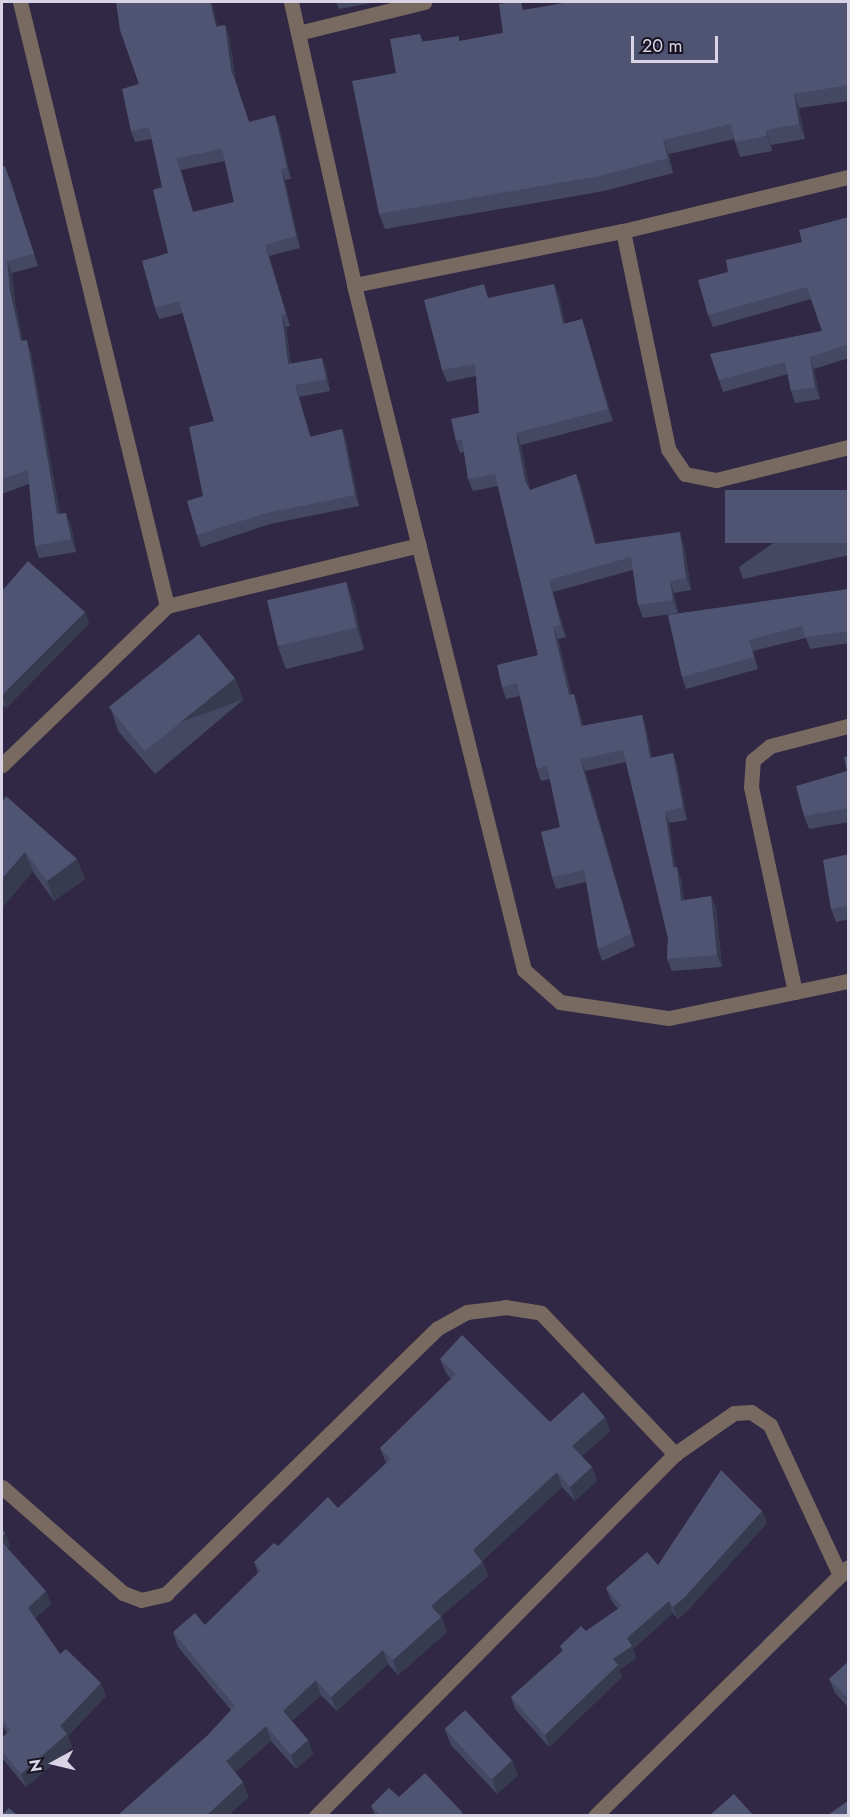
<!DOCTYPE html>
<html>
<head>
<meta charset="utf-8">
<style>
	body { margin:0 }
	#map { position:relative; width:850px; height:1817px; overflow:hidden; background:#302844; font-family:Jost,sans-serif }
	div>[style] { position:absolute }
	.minor>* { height:15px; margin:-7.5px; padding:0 7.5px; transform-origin:7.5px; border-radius:7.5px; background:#786a60 }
	.wall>* { inset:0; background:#444863 }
	.shaded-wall>* { inset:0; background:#373b50; transform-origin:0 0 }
	.building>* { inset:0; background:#4f5473; transform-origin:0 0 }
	span { translate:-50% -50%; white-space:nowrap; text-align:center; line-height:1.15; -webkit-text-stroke:4.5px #171320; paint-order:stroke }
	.frame { position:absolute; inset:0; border:3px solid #d8d4e6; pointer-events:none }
	.north { position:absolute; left:24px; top:1733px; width:60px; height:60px; -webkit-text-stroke:4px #171320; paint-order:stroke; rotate:262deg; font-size:16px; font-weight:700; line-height:24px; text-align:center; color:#d8d4e6 }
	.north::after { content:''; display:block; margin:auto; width:21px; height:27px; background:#d8d4e6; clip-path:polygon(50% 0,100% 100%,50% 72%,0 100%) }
	.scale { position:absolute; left:631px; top:36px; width:87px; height:27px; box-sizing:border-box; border:3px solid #d8d4e6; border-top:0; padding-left:8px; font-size:18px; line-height:21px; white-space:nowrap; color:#d8d4e6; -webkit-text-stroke:4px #171320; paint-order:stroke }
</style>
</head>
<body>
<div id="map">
	<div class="minor">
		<i style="left:20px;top:2px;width:622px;rotate:76.32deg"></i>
		<i style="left:167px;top:606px;width:259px;rotate:-13.6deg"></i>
		<i style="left:291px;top:2px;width:290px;rotate:77.4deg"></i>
		<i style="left:354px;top:285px;width:706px;rotate:76.06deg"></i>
		<i style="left:524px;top:970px;width:48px;rotate:41.6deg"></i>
		<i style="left:560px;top:1002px;width:110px;rotate:8.4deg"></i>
		<i style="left:669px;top:1018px;width:183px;rotate:-11.7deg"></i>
		<i style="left:298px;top:33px;width:130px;rotate:-13.8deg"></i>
		<i style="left:623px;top:231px;width:223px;rotate:78.3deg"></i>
		<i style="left:668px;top:449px;width:30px;rotate:56deg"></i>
		<i style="left:685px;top:474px;width:32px;rotate:11deg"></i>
		<i style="left:716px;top:480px;width:136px;rotate:-14deg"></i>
		<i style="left:354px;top:285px;width:274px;rotate:-11.4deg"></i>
		<i style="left:623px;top:231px;width:231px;rotate:-13.5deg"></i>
		<i style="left:2px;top:765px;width:229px;rotate:-43.9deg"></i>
		<i style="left:795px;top:992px;width:210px;rotate:-102.1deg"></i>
		<i style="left:751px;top:787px;width:27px;rotate:-86deg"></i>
		<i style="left:753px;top:760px;width:22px;rotate:-39deg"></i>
		<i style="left:770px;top:746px;width:81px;rotate:-14.4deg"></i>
		<i style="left:2px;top:1487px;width:161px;rotate:41.2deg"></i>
		<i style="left:123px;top:1593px;width:19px;rotate:21deg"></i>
		<i style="left:141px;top:1600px;width:26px;rotate:-13deg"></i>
		<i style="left:166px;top:1594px;width:380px;rotate:-44.4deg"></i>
		<i style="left:438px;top:1328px;width:33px;rotate:-29deg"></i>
		<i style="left:467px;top:1312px;width:38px;rotate:-7deg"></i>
		<i style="left:505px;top:1307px;width:36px;rotate:9deg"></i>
		<i style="left:541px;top:1313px;width:195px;rotate:46.5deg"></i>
		<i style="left:316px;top:1816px;width:510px;rotate:-45.24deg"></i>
		<i style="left:675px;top:1454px;width:72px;rotate:-34.8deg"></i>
		<i style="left:734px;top:1413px;width:17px;rotate:-3deg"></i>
		<i style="left:751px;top:1412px;width:23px;rotate:34deg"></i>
		<i style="left:770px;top:1425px;width:166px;rotate:65deg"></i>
		<i style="left:595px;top:1816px;width:355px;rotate:-44.5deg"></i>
	</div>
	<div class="wall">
		<i style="clip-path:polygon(evenodd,212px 2px,217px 26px,225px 25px,229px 36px,236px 82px,249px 122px,279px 126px,291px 179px,285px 180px,300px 248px,269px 256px,290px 326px,286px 327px,291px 363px,326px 369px,330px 391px,299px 397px,311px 437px,342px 429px,346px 440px,359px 506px,270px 524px,201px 547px,197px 535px,214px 421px,183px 313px,159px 319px,155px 308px,168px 253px,162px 187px,152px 139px,135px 142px,131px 131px,139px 84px,212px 2px,225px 161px,234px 202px,193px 212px,181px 170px,225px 161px)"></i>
		<i style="clip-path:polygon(336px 2px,377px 2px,339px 9px)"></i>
		<i style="clip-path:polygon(849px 2px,849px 101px,799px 108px,805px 139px,771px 145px,772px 151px,740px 157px,734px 139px,669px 154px,673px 173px,604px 191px,385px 229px,379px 214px,396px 73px,420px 34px,423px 41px,461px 41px,503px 33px,525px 9px)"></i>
		<i style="clip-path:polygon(2px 167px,10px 179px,38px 266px,12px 273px,15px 303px,23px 340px,31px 353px,60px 514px,71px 525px,76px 552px,39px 558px,35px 546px,29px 484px,2px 494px)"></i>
		<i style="clip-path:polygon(849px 217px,849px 358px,814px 369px,820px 399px,795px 403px,791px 391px,788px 374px,723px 392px,710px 354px,822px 331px,811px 299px,713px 327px,708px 315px,802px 242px)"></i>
		<i style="clip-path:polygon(559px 296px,565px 324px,582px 319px,613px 421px,521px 445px,529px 487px,530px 490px,576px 474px,581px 486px,596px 544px,684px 545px,691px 590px,674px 593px,678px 613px,643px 618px,638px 605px,633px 570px,553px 592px,566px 637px,558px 639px,571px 694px,578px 706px,583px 726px,642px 715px,646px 728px,652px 757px,677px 765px,687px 820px,669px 823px,675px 867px,681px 879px,684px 900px,711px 896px,716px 908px,722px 967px,672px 971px,667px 959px,668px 938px,626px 762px,585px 771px,635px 946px,602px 961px,598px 949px,586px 882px,556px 889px,552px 877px,560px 827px,550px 779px,541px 781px,537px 769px,520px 696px,506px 699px,502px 687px,538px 655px,498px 486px,473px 491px,468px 479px,464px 452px,460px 453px,456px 441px,479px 413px,476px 376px,447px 382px,442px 370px)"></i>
		<i style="clip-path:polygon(849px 490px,849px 555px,743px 579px,739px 567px)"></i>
		<i style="clip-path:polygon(346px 582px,354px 604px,364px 650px,286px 669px,278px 647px)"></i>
		<i style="clip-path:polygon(849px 589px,849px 643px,810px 649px,806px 638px,753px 651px,758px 669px,686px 689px,682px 677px,668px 615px)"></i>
		<i style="clip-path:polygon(2px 591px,85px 612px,89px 624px,6px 708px,2px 704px)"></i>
		<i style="clip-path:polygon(235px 678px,243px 700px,155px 774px,118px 731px,111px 709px)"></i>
		<i style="clip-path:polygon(849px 756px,849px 822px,809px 829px,804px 816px,847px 771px)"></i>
		<i style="clip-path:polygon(2px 802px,85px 879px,54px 901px,33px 872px)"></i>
		<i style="clip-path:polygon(849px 854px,849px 919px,836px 922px,831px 909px)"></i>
		<i style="clip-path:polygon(440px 1359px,550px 1422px,605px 1417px,610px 1431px,582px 1456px,592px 1467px,597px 1481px,575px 1501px,562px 1487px,482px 1561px,488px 1576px,441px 1616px,447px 1632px,398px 1675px,388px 1664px,337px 1711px,321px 1695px,292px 1721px,308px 1740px,313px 1754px,296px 1769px,271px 1741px,235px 1772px,249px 1797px,209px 1734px,231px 1710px,178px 1647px,173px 1632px,205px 1625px,258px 1573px,254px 1562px,338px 1508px,386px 1463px,380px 1448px,451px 1379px,446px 1373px)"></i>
		<i style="clip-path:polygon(762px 1511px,767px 1523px,688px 1610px,678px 1619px,673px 1613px,633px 1649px,636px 1658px,619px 1670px,622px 1677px,549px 1747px,515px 1709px,511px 1697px,562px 1651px,560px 1646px,586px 1631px,618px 1609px,611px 1600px,606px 1588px,658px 1565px)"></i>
		<i style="clip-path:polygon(2px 1529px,5px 1533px,10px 1546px,7px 1548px,51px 1604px,35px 1618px,60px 1654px,106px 1696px,68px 1736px,72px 1747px,26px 1787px,2px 1758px,2px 1738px,7px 1733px,2px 1725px)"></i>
		<i style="clip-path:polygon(849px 1661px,849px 1708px,835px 1693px,829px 1679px)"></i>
		<i style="clip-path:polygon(445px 1730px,518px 1775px,497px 1794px,451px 1745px)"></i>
		<i style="clip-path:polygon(399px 1797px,462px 1812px,463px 1815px,375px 1815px,371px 1806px)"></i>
	</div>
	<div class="shaded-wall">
		<i style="clip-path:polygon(210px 2px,212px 2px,220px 38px,216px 27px)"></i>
		<i style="clip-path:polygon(225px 25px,229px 36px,236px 82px,231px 70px)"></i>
		<i style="clip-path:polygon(794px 94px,799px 108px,805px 139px,799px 124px)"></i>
		<i style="clip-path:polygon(275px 115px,279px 126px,291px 179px,287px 168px)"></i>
		<i style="clip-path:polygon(766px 130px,771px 145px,772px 151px,767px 136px)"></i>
		<i style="clip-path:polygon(663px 140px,669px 154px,673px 173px,668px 158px)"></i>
		<i style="clip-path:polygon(281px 169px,285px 180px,300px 248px,296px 236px)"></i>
		<i style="clip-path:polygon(265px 245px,269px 256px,290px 326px,286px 314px)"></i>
		<i style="clip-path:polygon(7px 261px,12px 273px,15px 303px,26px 353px,21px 341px,10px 291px)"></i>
		<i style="clip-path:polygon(554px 284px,559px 296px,568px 337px,563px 324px)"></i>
		<i style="clip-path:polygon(282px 315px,286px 327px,292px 375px,288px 364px)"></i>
		<i style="clip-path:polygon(582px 319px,586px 331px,613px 421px,608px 409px)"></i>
		<i style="clip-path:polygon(27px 340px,31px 353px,62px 527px,57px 514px)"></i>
		<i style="clip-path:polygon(810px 357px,814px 369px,820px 399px,815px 387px)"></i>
		<i style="clip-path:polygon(322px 358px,326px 369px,330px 391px,326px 379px)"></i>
		<i style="clip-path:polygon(295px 385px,299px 397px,314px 448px,310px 437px)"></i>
		<i style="clip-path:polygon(342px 429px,346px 440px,359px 506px,355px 495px)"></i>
		<i style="clip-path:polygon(516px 433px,521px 445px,530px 493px,525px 481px)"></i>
		<i style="clip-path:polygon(576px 474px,581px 486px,599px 557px,595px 544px)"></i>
		<i style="clip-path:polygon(66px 513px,71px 525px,76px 552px,71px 539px)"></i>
		<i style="clip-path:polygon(680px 532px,684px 545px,691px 590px,686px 578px)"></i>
		<i style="clip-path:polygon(549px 580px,553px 592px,566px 637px,561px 625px)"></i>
		<i style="clip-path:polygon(670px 581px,674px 593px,678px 613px,673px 600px)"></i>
		<i style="clip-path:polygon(346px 582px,354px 604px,364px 650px,357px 628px)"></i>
		<i style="clip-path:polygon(85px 612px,89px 624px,6px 708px,2px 695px)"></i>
		<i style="clip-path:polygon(553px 627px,558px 639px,573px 707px,569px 695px)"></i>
		<i style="clip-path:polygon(749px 640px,753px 651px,758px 669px,754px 657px)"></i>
		<i style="left:235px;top:678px;width:23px;height:115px;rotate:70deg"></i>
		<i style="clip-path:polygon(574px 694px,578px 706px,586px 738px,581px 726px)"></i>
		<i style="clip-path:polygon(642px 715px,646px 728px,655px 770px,650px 758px)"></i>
		<i style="clip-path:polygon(673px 753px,677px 765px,687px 820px,683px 807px)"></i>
		<i style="clip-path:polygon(580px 759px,585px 771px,635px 946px,631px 934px)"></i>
		<i style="clip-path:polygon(665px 811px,669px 823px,677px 880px,673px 867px)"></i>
		<i style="clip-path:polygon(25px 852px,33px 872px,2px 908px,2px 879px)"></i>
		<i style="clip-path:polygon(77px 859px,85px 879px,54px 901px,47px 881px)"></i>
		<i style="clip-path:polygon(677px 867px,681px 879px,685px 913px,681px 901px)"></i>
		<i style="clip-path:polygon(711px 896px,716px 908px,722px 967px,717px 955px)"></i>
		<i style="clip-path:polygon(605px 1417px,610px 1431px,578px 1460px,572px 1446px)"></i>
		<i style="clip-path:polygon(592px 1467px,597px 1481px,575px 1501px,570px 1487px)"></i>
		<i style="clip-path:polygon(557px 1472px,562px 1487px,478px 1564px,473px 1550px)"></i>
		<i style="clip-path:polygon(762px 1511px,767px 1523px,688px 1610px,678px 1619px,673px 1607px)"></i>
		<i style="clip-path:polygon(5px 1533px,10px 1546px,3px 1552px,2px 1547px,2px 1536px)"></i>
		<i style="clip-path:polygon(482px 1562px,488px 1576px,436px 1620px,431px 1606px)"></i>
		<i style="clip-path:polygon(46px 1591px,51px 1604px,32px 1621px,28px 1608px)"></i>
		<i style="clip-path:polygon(669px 1601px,673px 1613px,633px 1649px,636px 1658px,619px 1670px,622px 1677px,549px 1747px,545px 1735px,613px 1659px,627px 1638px)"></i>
		<i style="clip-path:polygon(441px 1617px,447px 1632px,398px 1675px,393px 1660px)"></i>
		<i style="clip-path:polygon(383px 1650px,388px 1664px,337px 1711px,331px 1697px)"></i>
		<i style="clip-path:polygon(316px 1680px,321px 1695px,288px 1725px,283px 1711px)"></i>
		<i style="clip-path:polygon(101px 1683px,106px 1696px,68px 1736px,72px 1747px,26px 1787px,21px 1774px,60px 1726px)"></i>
		<i style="clip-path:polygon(266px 1726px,271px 1741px,231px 1775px,226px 1761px)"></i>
		<i style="clip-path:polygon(308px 1740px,313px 1754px,296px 1769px,291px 1755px)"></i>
		<i style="clip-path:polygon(512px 1760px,518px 1775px,497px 1794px,492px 1779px)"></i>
		<i style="clip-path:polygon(243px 1782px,249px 1797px,229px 1815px,207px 1815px)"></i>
	</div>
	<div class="building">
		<i style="clip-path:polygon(evenodd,116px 2px,210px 2px,216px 27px,225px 25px,231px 70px,249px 122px,275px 115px,287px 168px,281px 169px,296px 236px,265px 245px,286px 314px,282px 315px,288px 364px,322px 358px,326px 379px,295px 385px,310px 437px,342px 429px,355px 495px,266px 513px,197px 535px,187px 501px,203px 496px,189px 427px,214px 421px,179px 301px,155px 308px,142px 261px,168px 253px,153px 190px,162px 187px,149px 127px,131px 131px,122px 89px,139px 84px,120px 30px,116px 2px,222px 149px,234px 202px,193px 212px,176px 158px,222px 149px)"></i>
		<i style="clip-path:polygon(511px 2px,521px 2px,523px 10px,569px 2px,849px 2px,849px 85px,794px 94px,799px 124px,766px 130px,767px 136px,735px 142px,731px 124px,663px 140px,668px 158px,599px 176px,379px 214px,352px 81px,396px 73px,390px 39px,420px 34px,421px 42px,459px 36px,459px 41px,503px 33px,499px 4px)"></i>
		<i style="clip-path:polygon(5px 166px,34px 254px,7px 261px,10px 291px,21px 341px,27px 340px,57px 514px,66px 513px,71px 539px,35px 546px,28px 470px,2px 479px,2px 167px)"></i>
		<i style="clip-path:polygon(849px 217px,849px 344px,810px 357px,815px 387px,791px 391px,785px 362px,719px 380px,710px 354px,822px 331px,807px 287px,708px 315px,698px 280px,728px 272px,726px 260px,802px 242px,799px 230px)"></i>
		<i style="clip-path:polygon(484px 284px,488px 298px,554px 284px,563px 324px,582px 319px,608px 409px,516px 433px,525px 481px,530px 490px,576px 474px,595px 544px,680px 532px,686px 578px,670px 581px,673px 600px,638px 605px,631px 557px,549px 580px,561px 625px,553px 627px,569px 695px,574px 694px,581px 726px,642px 715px,650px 758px,673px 753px,683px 807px,665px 811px,673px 867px,677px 867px,681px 901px,711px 896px,717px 955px,667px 959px,668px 938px,623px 750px,580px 759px,631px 934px,598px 949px,584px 870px,552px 877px,541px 832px,560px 827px,547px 766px,537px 769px,517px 683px,502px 687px,497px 665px,538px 655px,495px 474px,468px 479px,462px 439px,456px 441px,451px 419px,479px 413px,475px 364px,442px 370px,424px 300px)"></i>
		<i style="left:849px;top:490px;width:53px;height:124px;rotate:90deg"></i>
		<i style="clip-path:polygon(28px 561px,85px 612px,2px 695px,2px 591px)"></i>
		<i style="left:346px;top:582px;width:47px;height:81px;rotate:77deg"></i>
		<i style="clip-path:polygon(849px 589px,849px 631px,805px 637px,802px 626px,749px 640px,754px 657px,682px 677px,668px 615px)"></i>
		<i style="left:199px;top:634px;width:57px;height:116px;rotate:51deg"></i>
		<i style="clip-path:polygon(849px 756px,849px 808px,804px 816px,796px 786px,847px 771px,844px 757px)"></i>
		<i style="clip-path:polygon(6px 796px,77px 859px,47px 881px,25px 852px,2px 879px,2px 802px)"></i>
		<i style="clip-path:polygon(849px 854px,849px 905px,831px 909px,823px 860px)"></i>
		<i style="clip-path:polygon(462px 1335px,550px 1422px,583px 1392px,605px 1417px,572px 1446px,592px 1467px,570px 1487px,557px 1472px,473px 1550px,482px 1562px,431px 1606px,441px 1617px,393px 1660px,383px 1650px,331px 1697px,316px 1680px,283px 1711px,308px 1740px,291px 1755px,266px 1726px,226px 1761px,243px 1782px,207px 1815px,118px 1815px,209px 1734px,235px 1706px,173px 1632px,195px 1613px,205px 1625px,261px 1570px,254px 1562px,274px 1543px,278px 1546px,328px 1497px,338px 1508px,391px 1459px,380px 1448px,456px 1374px,440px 1359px)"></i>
		<i style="clip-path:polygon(721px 1470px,762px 1511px,684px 1598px,673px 1607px,669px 1601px,627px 1638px,632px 1646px,613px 1659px,618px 1665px,545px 1735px,511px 1697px,564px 1650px,560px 1646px,581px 1626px,586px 1631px,622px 1606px,606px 1588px,647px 1552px,658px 1565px)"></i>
		<i style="clip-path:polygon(2px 1529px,5px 1533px,2px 1536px)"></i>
		<i style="clip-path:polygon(2px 1542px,46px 1591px,28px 1608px,60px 1654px,66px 1649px,101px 1683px,60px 1726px,67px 1734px,21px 1774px,2px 1751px,2px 1738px,10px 1730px,2px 1719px)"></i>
		<i style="clip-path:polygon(849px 1661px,849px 1699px,829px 1679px)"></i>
		<i style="left:465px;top:1710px;width:69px;height:28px;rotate:47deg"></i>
		<i style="clip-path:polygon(425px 1773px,462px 1812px,458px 1815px,381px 1815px,371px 1806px,389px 1788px,399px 1797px)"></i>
		<i style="clip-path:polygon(734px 1794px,753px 1815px,710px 1815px)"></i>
		<i style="clip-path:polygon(849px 1800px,849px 1815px,828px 1815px)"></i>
		<i style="clip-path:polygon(9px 1808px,17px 1815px,2px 1815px)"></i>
	</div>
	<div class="frame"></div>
	<div class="north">N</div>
	<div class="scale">20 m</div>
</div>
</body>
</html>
